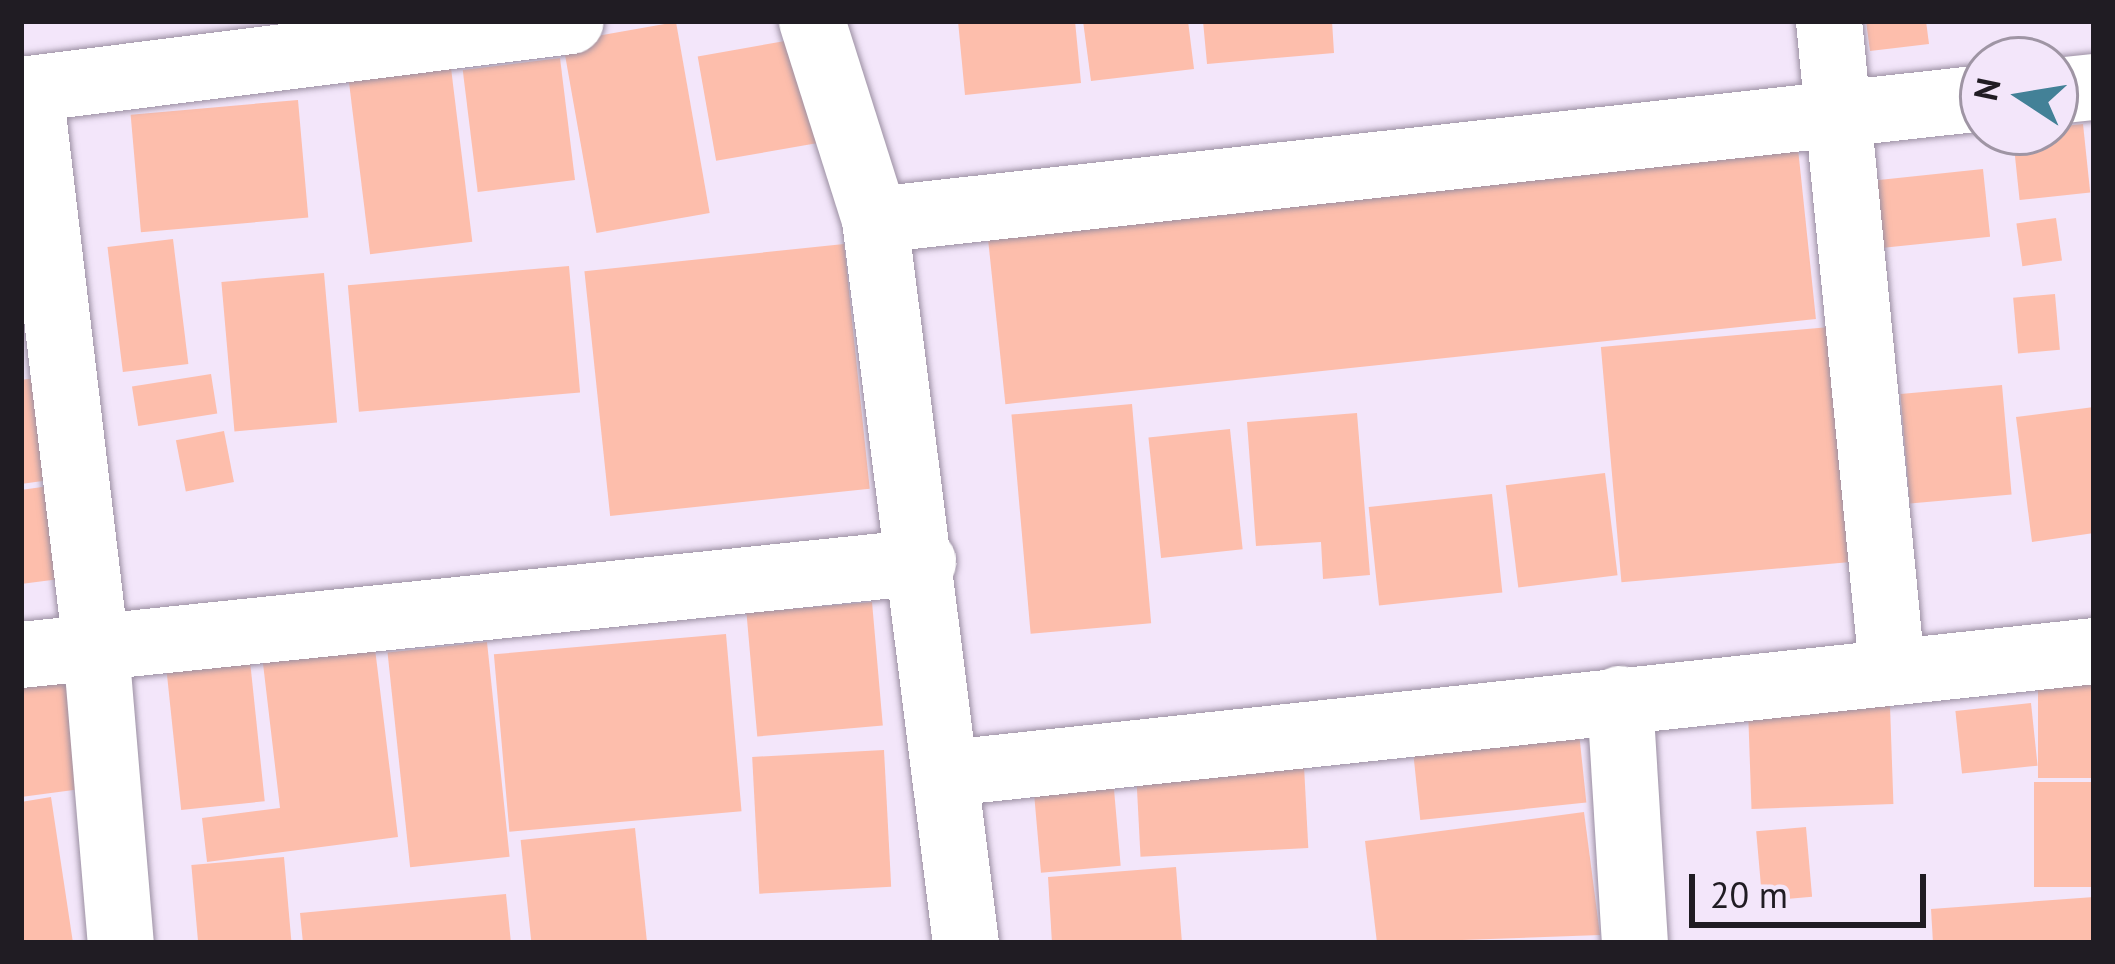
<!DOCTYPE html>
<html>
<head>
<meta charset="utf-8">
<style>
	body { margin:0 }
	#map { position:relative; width:2115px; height:964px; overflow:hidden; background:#f3e6fa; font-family:"PT Sans",sans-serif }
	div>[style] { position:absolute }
	.building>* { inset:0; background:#fdbeac; transform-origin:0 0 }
	.roads { filter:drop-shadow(0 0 3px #9b8fa2) drop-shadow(0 0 3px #9b8fa2) }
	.street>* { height:66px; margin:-33px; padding:0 33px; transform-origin:33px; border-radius:33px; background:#fff }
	span { translate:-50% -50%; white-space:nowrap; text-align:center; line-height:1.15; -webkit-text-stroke:9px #f3e6fa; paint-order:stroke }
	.frame { position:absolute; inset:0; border:24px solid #201c23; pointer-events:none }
	.north { position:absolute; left:1959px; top:36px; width:120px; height:120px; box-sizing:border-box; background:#f3e6fa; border:3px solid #9f95a4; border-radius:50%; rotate:282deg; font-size:33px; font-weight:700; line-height:48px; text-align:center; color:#201c23 }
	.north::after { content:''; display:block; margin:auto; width:42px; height:54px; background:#438197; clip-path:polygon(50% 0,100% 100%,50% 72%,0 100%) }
	.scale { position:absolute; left:1689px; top:874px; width:237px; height:54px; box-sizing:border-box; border:6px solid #201c23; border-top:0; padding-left:15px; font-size:36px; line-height:42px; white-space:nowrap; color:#201c23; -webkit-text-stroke:9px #f3e6fa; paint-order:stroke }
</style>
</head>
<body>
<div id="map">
	<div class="building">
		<i style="clip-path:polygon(958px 21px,1075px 21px,1081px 83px,965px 95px)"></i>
		<i style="clip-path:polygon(1083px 21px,1188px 21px,1194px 69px,1091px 81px)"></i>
		<i style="clip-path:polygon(1203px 21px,1332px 21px,1334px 53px,1207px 64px)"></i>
		<i style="clip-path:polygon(1866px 21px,1926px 21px,1929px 44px,1870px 51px)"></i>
		<i style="left:676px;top:22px;width:194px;height:115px;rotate:80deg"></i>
		<i style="left:808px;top:37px;width:106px;height:112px;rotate:80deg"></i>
		<i style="left:560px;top:58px;width:123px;height:98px;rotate:83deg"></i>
		<i style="left:451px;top:68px;width:175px;height:103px;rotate:83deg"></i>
		<i style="left:298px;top:100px;width:118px;height:168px;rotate:85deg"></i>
		<i style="left:2083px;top:124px;width:69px;height:71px;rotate:84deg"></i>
		<i style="left:1797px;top:139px;width:181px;height:815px;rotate:84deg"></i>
		<i style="left:1983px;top:169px;width:68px;height:107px;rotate:84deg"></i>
		<i style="left:2056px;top:218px;width:43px;height:40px;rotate:82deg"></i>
		<i style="left:173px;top:239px;width:126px;height:66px;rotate:83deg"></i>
		<i style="left:844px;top:244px;width:246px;height:261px;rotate:84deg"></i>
		<i style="left:569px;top:266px;width:127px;height:222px;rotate:85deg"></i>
		<i style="left:324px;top:273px;width:150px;height:103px;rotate:85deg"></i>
		<i style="left:2055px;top:294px;width:56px;height:42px;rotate:85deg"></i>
		<i style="left:1830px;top:327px;width:236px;height:230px;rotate:85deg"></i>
		<i style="left:211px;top:374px;width:40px;height:80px;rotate:81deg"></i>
		<i style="clip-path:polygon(49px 376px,64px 478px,21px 484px,21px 380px)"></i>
		<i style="left:2002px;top:385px;width:110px;height:102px;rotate:85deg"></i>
		<i style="left:1132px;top:404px;width:220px;height:121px;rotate:85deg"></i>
		<i style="clip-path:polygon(2094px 407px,2094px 533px,2032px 542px,2016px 417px)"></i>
		<i style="clip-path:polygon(1357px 413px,1370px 575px,1323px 579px,1321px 542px,1256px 546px,1247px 422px)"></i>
		<i style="left:1230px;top:429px;width:121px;height:82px;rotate:84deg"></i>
		<i style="left:224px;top:431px;width:52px;height:49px;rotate:79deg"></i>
		<i style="left:1605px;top:473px;width:103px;height:100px;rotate:83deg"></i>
		<i style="clip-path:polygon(63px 484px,75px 577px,21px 584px,21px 490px)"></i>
		<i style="left:1492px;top:494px;width:99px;height:124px;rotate:84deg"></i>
		<i style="left:872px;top:602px;width:124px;height:126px;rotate:85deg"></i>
		<i style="clip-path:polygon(372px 624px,398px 837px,207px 862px,202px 818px,280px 808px,260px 638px)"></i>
		<i style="left:726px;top:634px;width:178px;height:233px;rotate:85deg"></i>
		<i style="left:487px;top:642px;width:216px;height:100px;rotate:84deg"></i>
		<i style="clip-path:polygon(80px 654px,96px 787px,21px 797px,21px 661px)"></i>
		<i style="left:2094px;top:659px;width:119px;height:56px;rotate:90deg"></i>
		<i style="left:250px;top:661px;width:141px;height:84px;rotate:84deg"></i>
		<i style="left:2031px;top:703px;width:63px;height:76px;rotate:84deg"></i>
		<i style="left:1890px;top:706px;width:98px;height:142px;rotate:88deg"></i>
		<i style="left:1578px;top:723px;width:80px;height:167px;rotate:84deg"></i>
		<i style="left:884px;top:750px;width:137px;height:132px;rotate:87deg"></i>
		<i style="left:1304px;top:766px;width:82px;height:168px;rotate:87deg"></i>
		<i style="left:1113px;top:778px;width:88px;height:80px;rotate:85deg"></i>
		<i style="left:2094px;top:782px;width:105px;height:60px;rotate:90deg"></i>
		<i style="clip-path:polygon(51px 797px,73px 943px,21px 943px,21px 802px)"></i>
		<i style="clip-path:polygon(1584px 812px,1600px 935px,1377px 943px,1365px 841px)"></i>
		<i style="left:1806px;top:827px;width:70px;height:50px;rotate:85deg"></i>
		<i style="left:635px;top:828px;width:116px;height:115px;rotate:84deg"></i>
		<i style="left:284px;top:857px;width:86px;height:93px;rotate:85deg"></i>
		<i style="clip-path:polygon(1176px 867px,1182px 943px,1052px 943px,1048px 877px)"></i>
		<i style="clip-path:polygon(506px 894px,511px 943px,303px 943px,300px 913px)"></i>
		<i style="clip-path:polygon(2094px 897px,2094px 943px,1933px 943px,1931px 909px)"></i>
	</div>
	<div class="roads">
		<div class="street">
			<i style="left:812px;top:21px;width:209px;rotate:72.4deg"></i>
			<i style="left:875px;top:220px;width:729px;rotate:82.83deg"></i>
			<i style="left:1829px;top:21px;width:650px;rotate:84.44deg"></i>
			<i style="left:30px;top:89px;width:563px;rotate:83.27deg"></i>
			<i style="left:96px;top:648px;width:296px;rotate:85.2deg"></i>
			<i style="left:21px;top:90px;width:554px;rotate:-7.15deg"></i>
			<i style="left:2055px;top:91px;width:39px;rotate:-6deg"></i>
			<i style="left:875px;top:220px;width:1115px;rotate:-6.28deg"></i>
			<i style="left:21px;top:655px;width:907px;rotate:-5.89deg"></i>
			<i style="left:1620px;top:699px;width:244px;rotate:86.5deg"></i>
			<i style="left:949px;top:773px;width:1151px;rotate:-6.08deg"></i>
		</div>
	</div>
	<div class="frame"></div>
	<div class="north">N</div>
	<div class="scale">20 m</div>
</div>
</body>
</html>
